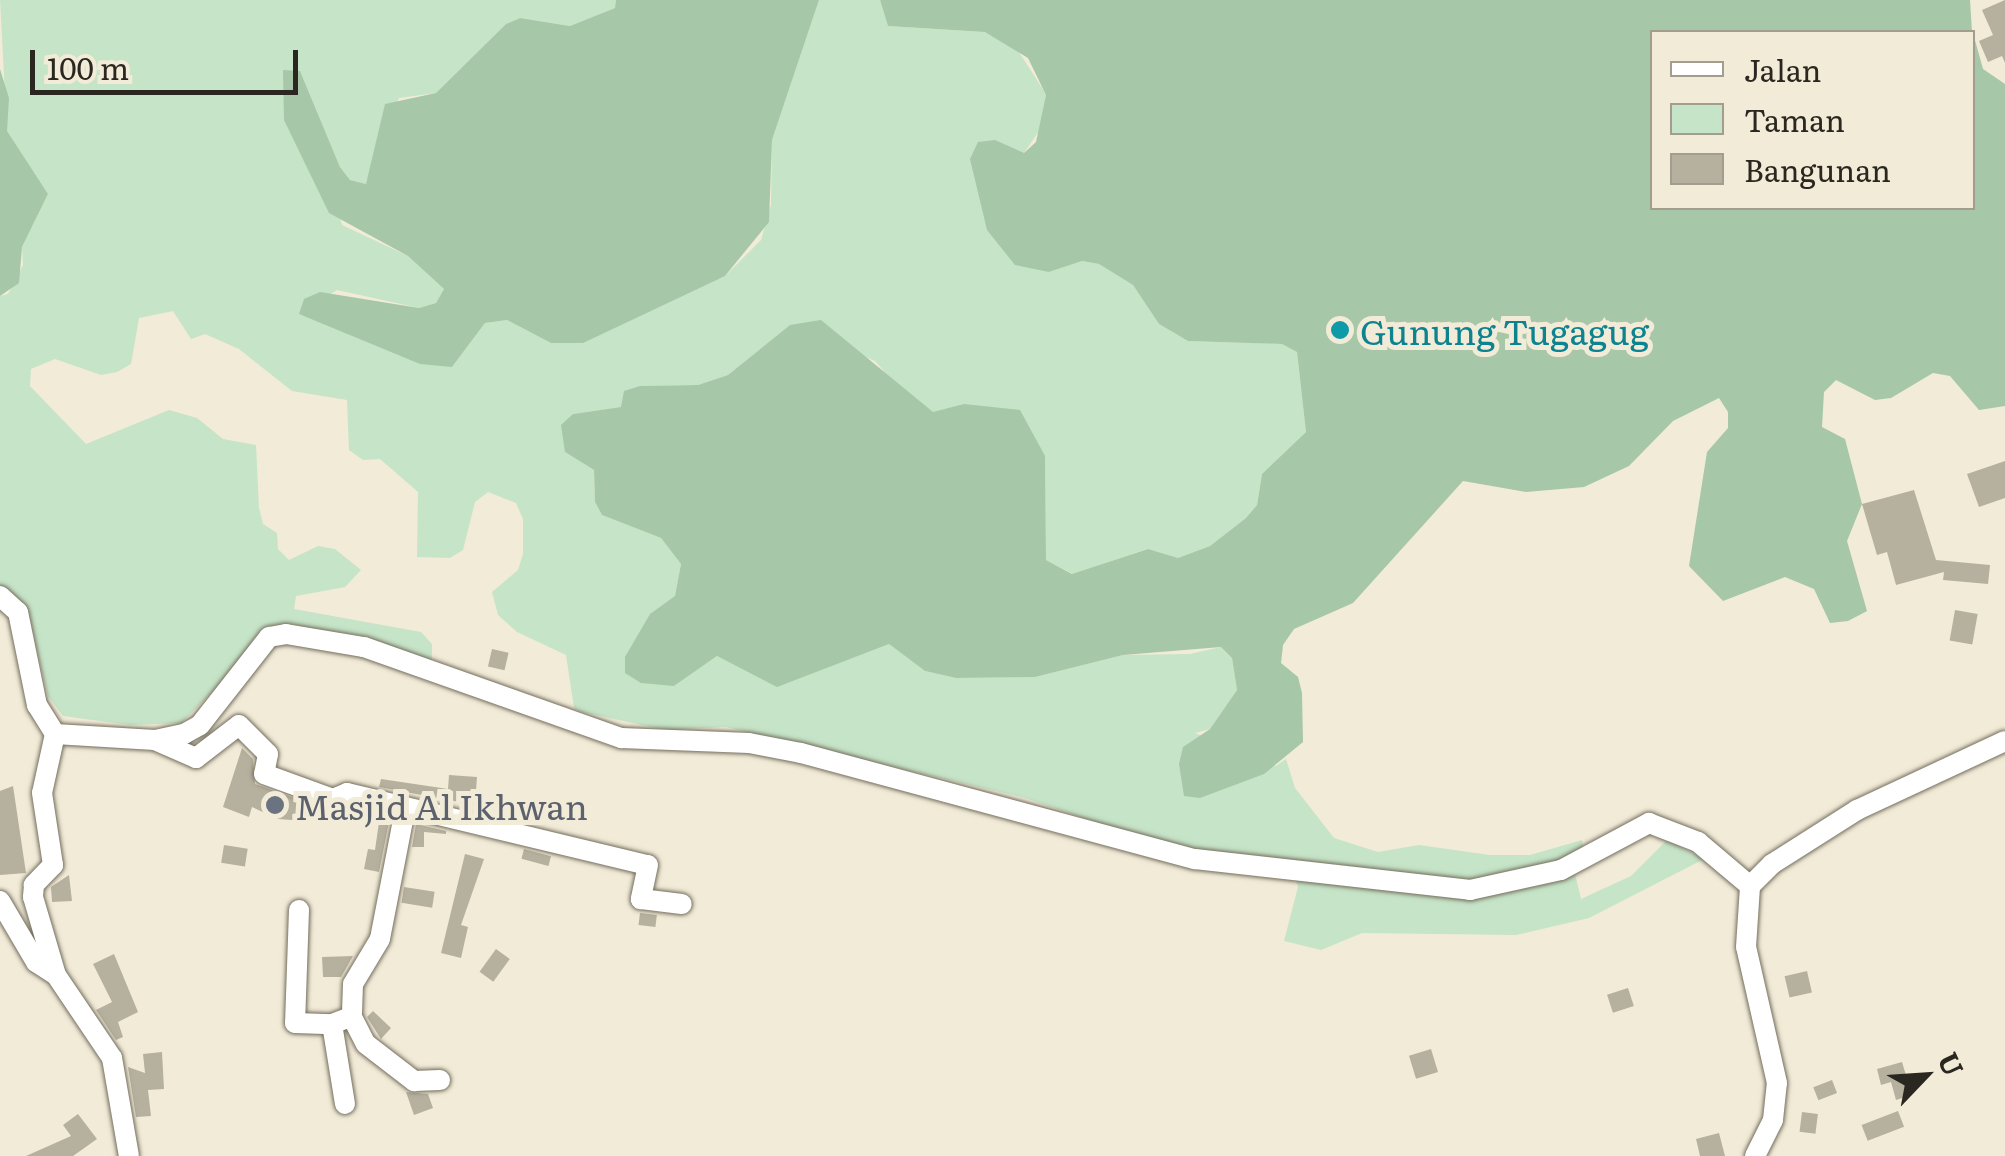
<!DOCTYPE html>
<html>
<head>
<meta charset="utf-8">
<style>
	body { margin:0 }
	#map { position:relative; width:2005px; height:1156px; overflow:hidden; background:#f2ebd8; font-family:Literata,serif }
	div>[style] { position:absolute }
	.green>* { inset:0; background:#c6e4c7 }
	.forest>* { inset:0; background:#a6c7a8 }
	.building>* { inset:0; background:#b6b09e; transform-origin:0 0 }
	.roads { filter:drop-shadow(0 0 2px #736d5d) drop-shadow(0 0 2px #736d5d) }
	.minor>* { height:20px; margin:-10px; padding:0 10px; transform-origin:10px; border-radius:10px; background:#fff }
	.dots>* { width:28px; height:28px; translate:-50% -50%; box-sizing:border-box; border:5px solid #f2ebd8; border-radius:50% }
	span { translate:-50% -50%; white-space:nowrap; text-align:center; line-height:1.15; -webkit-text-stroke:10px #f2ebd8; paint-order:stroke }
	.culture-label { font-size:35px; color:#0d838f }
	.left { translate:0 -50%; text-align:left }
	.worship-label { font-size:35px; color:#5b616d }
	.legend { position:absolute; left:1650px; top:30px; width:325px; height:180px; box-sizing:border-box; background:#f2ebd8; border:2px solid #a29d8e; margin:0; padding:12px 18px; list-style:none; font-size:30px; color:#292720 }
	.legend li { display:flex; align-items:center; gap:20px; height:50px }
	.legend b { width:50px; border:2px solid #a29d8e }
	.north { position:absolute; left:1875px; top:1026px; width:100px; height:100px; -webkit-text-stroke:8px #f2ebd8; paint-order:stroke; rotate:65deg; font-size:28px; font-weight:700; line-height:40px; text-align:center; color:#292720 }
	.north::after { content:''; display:block; margin:auto; width:35px; height:45px; background:#292720; clip-path:polygon(50% 0,100% 100%,50% 72%,0 100%) }
	.scale { position:absolute; left:30px; top:50px; width:268px; height:45px; box-sizing:border-box; border:5px solid #292720; border-top:0; padding-left:12px; font-size:30px; line-height:35px; white-space:nowrap; color:#292720; -webkit-text-stroke:8px #f2ebd8; paint-order:stroke }
</style>
</head>
<body>
<div id="map">
	<div class="green">
		<i style="clip-path:polygon(0 0,616px 0,615px 8px,570px 26px,520px 18px,506px 24px,436px 93px,399px 98px,366px 184px,350px 180px,340px 167px,300px 71px,342px 225px,408px 256px,444px 289px,436px 303px,419px 308px,337px 290px,299px 314px,452px 367px,485px 323px,507px 320px,551px 343px,725px 276px,761px 240px,771px 205px,772px 140px,819px 0,880px 0,888px 26px,985px 32px,1015px 46px,1046px 94px,1043px 125px,1024px 153px,1049px 272px,1082px 261px,1099px 264px,1133px 285px,1159px 324px,1188px 341px,1282px 344px,1297px 352px,1306px 432px,1262px 474px,1257px 505px,1246px 518px,1210px 546px,1178px 558px,1147px 549px,1073px 574px,1046px 560px,1045px 456px,949px 413px,933px 412px,905px 395px,875px 361px,790px 325px,728px 375px,698px 385px,640px 386px,621px 407px,573px 414px,565px 452px,594px 470px,595px 502px,602px 515px,661px 538px,681px 564px,675px 596px,665px 607px,674px 686px,717px 656px,777px 686px,889px 644px,925px 671px,956px 678px,1035px 677px,1123px 655px,1190px 654px,1221px 647px,1232px 658px,1237px 690px,1210px 729px,1195px 733px,1276px 766px,1286px 759px,1295px 788px,1334px 838px,1378px 852px,1419px 845px,1490px 855px,1530px 855px,1582px 840px,1584px 853px,1572px 861px,1581px 899px,1631px 876px,1667px 840px,1704px 859px,1589px 918px,1516px 935px,1362px 933px,1321px 950px,1284px 941px,1298px 887px,1289px 861px,1163px 845px,1025px 798px,726px 727px,665px 730px,582px 712px,574px 708px,566px 655px,517px 632px,498px 615px,492px 592px,518px 570px,523px 554px,523px 519px,516px 503px,488px 492px,475px 502px,463px 550px,450px 558px,417px 557px,418px 492px,380px 459px,363px 460px,349px 450px,347px 400px,292px 391px,239px 349px,205px 334px,191px 339px,173px 311px,139px 318px,131px 364px,117px 372px,101px 375px,55px 359px,31px 369px,30px 386px,86px 444px,169px 410px,197px 418px,223px 439px,256px 445px,259px 508px,263px 524px,277px 533px,278px 549px,289px 560px,318px 546px,335px 549px,361px 570px,345px 587px,296px 596px,294px 609px,421px 632px,432px 644px,432px 662px,275px 630px,181px 723px,130px 725px,63px 716px,48px 696px,32px 630px,0 588px,0 296px,8px 294px,23px 265px,22px 247px,48px 194px,7px 132px)"></i>
	</div>
	<div class="forest">
		<i style="clip-path:polygon(616px 0,819px 0,772px 140px,769px 222px,725px 276px,583px 343px,551px 343px,507px 320px,485px 323px,452px 367px,420px 364px,299px 314px,304px 299px,320px 292px,419px 308px,436px 303px,444px 289px,408px 256px,329px 213px,284px 120px,283px 70px,300px 71px,340px 167px,350px 180px,366px 184px,385px 104px,436px 93px,506px 24px,520px 18px,570px 26px,615px 8px)"></i>
		<i style="clip-path:polygon(880px 0,1970px 0,1972px 32px,1652px 32px,1652px 208px,1972px 208px,1973px 33px,1983px 69px,2005px 84px,2005px 406px,1979px 410px,1950px 376px,1933px 373px,1891px 398px,1875px 400px,1836px 380px,1824px 392px,1822px 427px,1845px 439px,1862px 504px,1847px 541px,1867px 611px,1848px 621px,1830px 623px,1814px 589px,1785px 577px,1723px 601px,1689px 566px,1707px 452px,1728px 428px,1728px 412px,1719px 398px,1673px 421px,1629px 466px,1584px 487px,1526px 492px,1463px 481px,1353px 603px,1294px 629px,1283px 645px,1281px 663px,1298px 677px,1302px 693px,1303px 742px,1264px 774px,1200px 798px,1184px 796px,1179px 764px,1183px 747px,1210px 729px,1237px 690px,1232px 658px,1221px 647px,1123px 655px,1035px 677px,956px 678px,925px 671px,889px 644px,777px 687px,717px 656px,674px 686px,641px 683px,625px 673px,625px 657px,650px 614px,675px 596px,681px 564px,661px 538px,602px 515px,595px 502px,594px 470px,565px 452px,561px 425px,573px 414px,621px 407px,624px 391px,640px 386px,698px 385px,728px 375px,790px 325px,821px 320px,933px 412px,964px 404px,1020px 410px,1045px 456px,1046px 560px,1072px 574px,1148px 549px,1178px 558px,1210px 546px,1246px 518px,1257px 505px,1262px 474px,1306px 432px,1297px 352px,1282px 344px,1188px 341px,1159px 324px,1133px 285px,1099px 264px,1082px 261px,1049px 272px,1015px 265px,987px 230px,970px 159px,978px 142px,995px 140px,1024px 153px,1036px 142px,1046px 95px,1028px 58px,985px 32px,888px 26px)"></i>
		<i style="clip-path:polygon(0 69px,9px 98px,7px 131px,48px 194px,22px 247px,19px 283px,0 296px)"></i>
	</div>
	<div class="building">
		<i style="clip-path:polygon(2005px 0,2005px 63px,2002px 56px,1988px 62px,1979px 41px,1993px 35px,1982px 10px)"></i>
		<i style="clip-path:polygon(2005px 461px,2005px 498px,1979px 507px,1967px 474px)"></i>
		<i style="clip-path:polygon(1914px 490px,1936px 560px,1990px 565px,1988px 584px,1943px 580px,1944px 572px,1896px 585px,1887px 552px,1877px 555px,1862px 504px)"></i>
		<i style="left:1955px;top:610px;width:23px;height:31px;rotate:10deg"></i>
		<i style="left:492px;top:649px;width:17px;height:18px;rotate:13deg"></i>
		<i style="clip-path:polygon(242px 748px,253px 759px,255px 784px,333px 812px,332px 823px,278px 819px,252px 807px,249px 817px,223px 807px)"></i>
		<i style="clip-path:polygon(449px 775px,477px 777px,475px 805px,379px 787px,381px 779px,448px 789px)"></i>
		<i style="clip-path:polygon(13px 786px,26px 873px,0 875px,0 791px)"></i>
		<i style="clip-path:polygon(380px 815px,390px 817px,379px 872px,364px 869px,368px 849px,375px 850px)"></i>
		<i style="clip-path:polygon(416px 824px,446px 831px,446px 834px,424px 832px,424px 847px,412px 847px)"></i>
		<i style="left:224px;top:845px;width:24px;height:18px;rotate:9deg"></i>
		<i style="left:524px;top:849px;width:28px;height:10px;rotate:15deg"></i>
		<i style="clip-path:polygon(465px 854px,484px 859px,461px 925px,468px 927px,461px 958px,441px 953px)"></i>
		<i style="clip-path:polygon(69px 875px,72px 901px,52px 902px,51px 887px)"></i>
		<i style="left:404px;top:887px;width:31px;height:16px;rotate:9deg"></i>
		<i style="left:640px;top:913px;width:17px;height:12px;rotate:7deg"></i>
		<i style="left:496px;top:949px;width:17px;height:28px;rotate:36deg"></i>
		<i style="clip-path:polygon(114px 954px,138px 1012px,118px 1022px,123px 1037px,116px 1040px,96px 1010px,112px 1002px,93px 964px)"></i>
		<i style="clip-path:polygon(353px 956px,341px 977px,323px 977px,322px 957px)"></i>
		<i style="left:1807px;top:971px;width:22px;height:23px;rotate:77deg"></i>
		<i style="left:1628px;top:988px;width:19px;height:22px;rotate:72deg"></i>
		<i style="clip-path:polygon(373px 1011px,391px 1028px,381px 1039px,367px 1017px)"></i>
		<i style="left:1431px;top:1049px;width:24px;height:23px;rotate:73deg"></i>
		<i style="clip-path:polygon(162px 1052px,164px 1089px,148px 1090px,151px 1116px,136px 1117px,128px 1067px,145px 1073px,143px 1054px)"></i>
		<i style="clip-path:polygon(1902px 1062px,1912px 1095px,1896px 1100px,1891px 1082px,1881px 1085px,1877px 1069px)"></i>
		<i style="left:1832px;top:1080px;width:14px;height:20px;rotate:69deg"></i>
		<i style="clip-path:polygon(406px 1092px,428px 1094px,433px 1108px,414px 1115px)"></i>
		<i style="left:1898px;top:1111px;width:17px;height:39px;rotate:69deg"></i>
		<i style="left:1802px;top:1112px;width:16px;height:20px;rotate:7deg"></i>
		<i style="clip-path:polygon(78px 1114px,97px 1139px,73px 1156px,26px 1156px,71px 1136px,63px 1125px)"></i>
		<i style="clip-path:polygon(1719px 1133px,1725px 1156px,1700px 1156px,1696px 1139px)"></i>
	</div>
	<div class="roads">
		<div class="minor">
			<i style="left:0;top:596px;width:24px;rotate:42deg"></i>
			<i style="left:18px;top:612px;width:95px;rotate:78.5deg"></i>
			<i style="left:37px;top:705px;width:34px;rotate:58deg"></i>
			<i style="left:55px;top:734px;width:100px;rotate:3.4deg"></i>
			<i style="left:155px;top:740px;width:30px;rotate:-12deg"></i>
			<i style="left:184px;top:734px;width:18px;rotate:-29deg"></i>
			<i style="left:200px;top:725px;width:112px;rotate:-51.9deg"></i>
			<i style="left:269px;top:637px;width:17px;rotate:-10deg"></i>
			<i style="left:286px;top:634px;width:79px;rotate:9.5deg"></i>
			<i style="left:364px;top:647px;width:273px;rotate:19.5deg"></i>
			<i style="left:621px;top:738px;width:128px;rotate:2.2deg"></i>
			<i style="left:749px;top:743px;width:53px;rotate:10.9deg"></i>
			<i style="left:801px;top:753px;width:408px;rotate:15.1deg"></i>
			<i style="left:1195px;top:859px;width:277px;rotate:6.4deg"></i>
			<i style="left:1470px;top:890px;width:93px;rotate:-12.4deg"></i>
			<i style="left:1561px;top:870px;width:100px;rotate:-28.1deg"></i>
			<i style="left:1649px;top:823px;width:53px;rotate:21.2deg"></i>
			<i style="left:1698px;top:842px;width:68px;rotate:40.2deg"></i>
			<i style="left:55px;top:734px;width:60px;rotate:102.4deg"></i>
			<i style="left:42px;top:793px;width:73px;rotate:81.3deg"></i>
			<i style="left:53px;top:865px;width:28px;rotate:134deg"></i>
			<i style="left:34px;top:885px;width:12px;rotate:95deg"></i>
			<i style="left:33px;top:897px;width:81px;rotate:73.6deg"></i>
			<i style="left:56px;top:975px;width:100px;rotate:56deg"></i>
			<i style="left:112px;top:1058px;width:99px;rotate:80.2deg"></i>
			<i style="left:155px;top:740px;width:45px;rotate:23.7deg"></i>
			<i style="left:196px;top:758px;width:54px;rotate:-37.5deg"></i>
			<i style="left:239px;top:725px;width:41px;rotate:45deg"></i>
			<i style="left:268px;top:754px;width:20px;rotate:101deg"></i>
			<i style="left:264px;top:774px;width:73px;rotate:19.9deg"></i>
			<i style="left:333px;top:799px;width:15px;rotate:-23deg"></i>
			<i style="left:347px;top:793px;width:309px;rotate:13.5deg"></i>
			<i style="left:648px;top:865px;width:35px;rotate:102deg"></i>
			<i style="left:641px;top:899px;width:41px;rotate:7deg"></i>
			<i style="left:405px;top:810px;width:131px;rotate:101deg"></i>
			<i style="left:380px;top:939px;width:52px;rotate:121deg"></i>
			<i style="left:353px;top:984px;width:33px;rotate:92deg"></i>
			<i style="left:352px;top:1017px;width:30px;rotate:63deg"></i>
			<i style="left:366px;top:1044px;width:61px;rotate:37.6deg"></i>
			<i style="left:414px;top:1081px;width:26px;rotate:-2deg"></i>
			<i style="left:0;top:901px;width:71px;rotate:59.5deg"></i>
			<i style="left:36px;top:962px;width:24px;rotate:33deg"></i>
			<i style="left:299px;top:910px;width:113px;rotate:92deg"></i>
			<i style="left:295px;top:1023px;width:37px;rotate:2deg"></i>
			<i style="left:345px;top:1104px;width:81px;rotate:-99.2deg"></i>
			<i style="left:332px;top:1024px;width:14px;rotate:-21deg"></i>
			<i style="left:1755px;top:1156px;width:40px;rotate:-63.4deg"></i>
			<i style="left:1773px;top:1120px;width:37px;rotate:-84deg"></i>
			<i style="left:1777px;top:1083px;width:139px;rotate:-102.8deg"></i>
			<i style="left:1746px;top:947px;width:61px;rotate:-86.2deg"></i>
			<i style="left:1750px;top:886px;width:31px;rotate:-45deg"></i>
			<i style="left:1772px;top:864px;width:101px;rotate:-32.4deg"></i>
			<i style="left:1857px;top:810px;width:163px;rotate:-25deg"></i>
		</div>
	</div>
	<div class="dots">
		<i style="left:1340px;top:330px;background:#0f9aa8"></i>
		<i style="left:275px;top:805px;background:#6b7280"></i>
	</div>
	<div class="culture-label">
		<span class="left" style="left:1360px;top:330px">Gunung Tugagug</span>
	</div>
	<div class="worship-label">
		<span class="left" style="left:295px;top:805px">Masjid Al Ikhwan</span>
	</div>
	<ul class="legend">
	<li><b style="height:12px;background:#fff"></b>Jalan</li>
	<li><b style="height:28px;background:#c6e4c7"></b>Taman</li>
	<li><b style="height:28px;background:#b6b09e"></b>Bangunan</li>
	</ul>
	<div class="north">U</div>
	<div class="scale">100 m</div>
</div>
</body>
</html>
